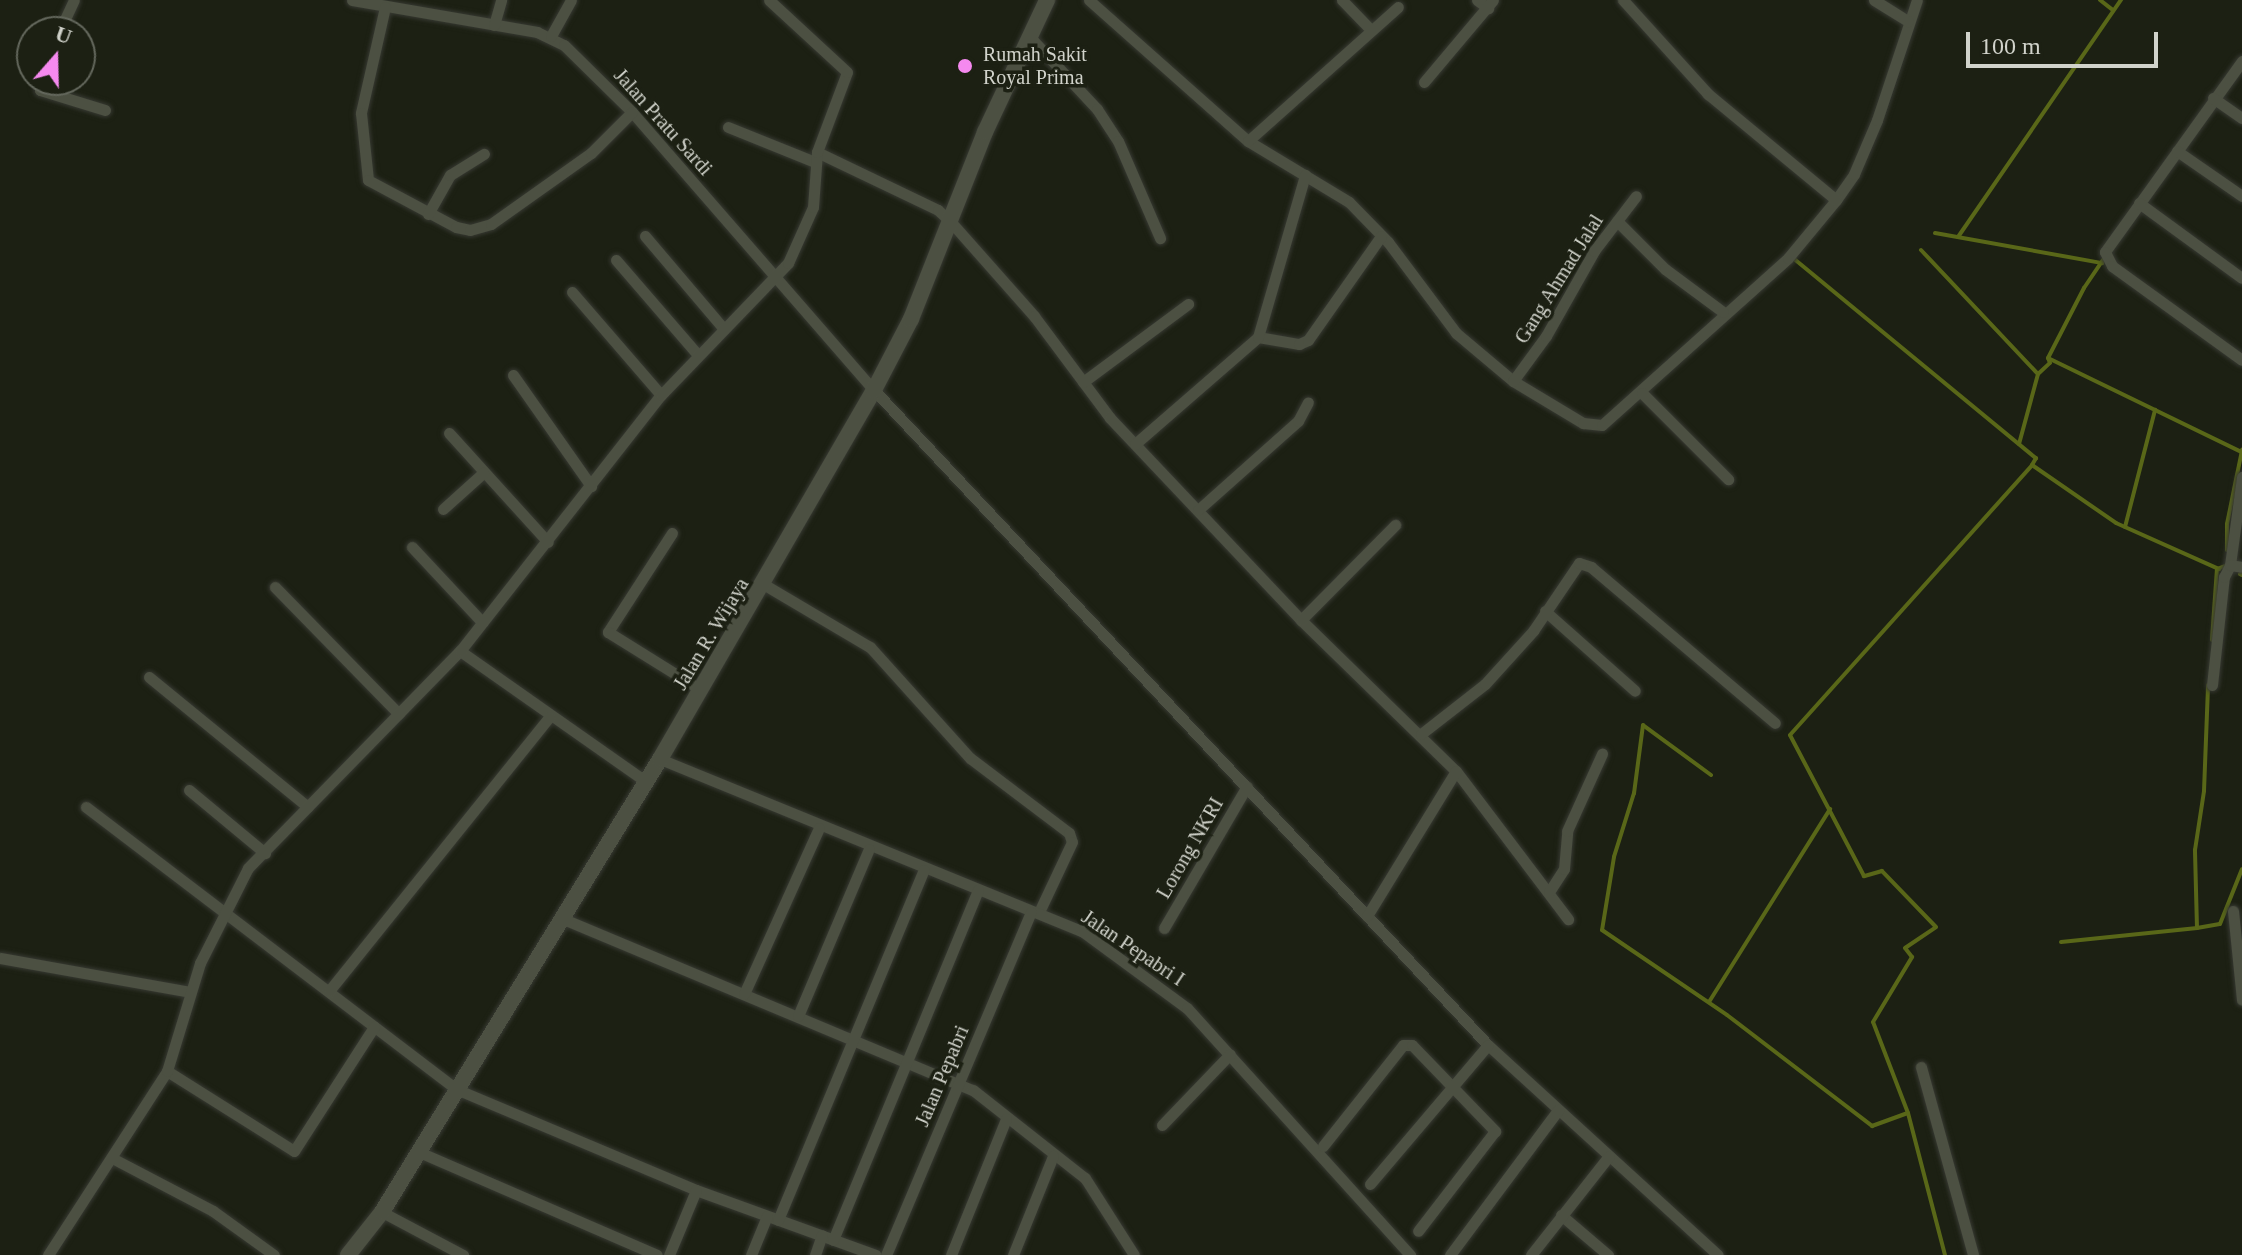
<!DOCTYPE html>
<html>
<head>
<meta charset="utf-8">
<style>
	body { margin:0 }
	#map { position:relative; width:2242px; height:1255px; overflow:hidden; background:#1c2013; font-family:Georgia,serif }
	div>[style] { position:absolute }
	.stream>* { height:4px; margin:-2px; padding:0 2px; transform-origin:2px; border-radius:2px; background:#596718 }
	.roads { filter:drop-shadow(0 0 2px #373932) drop-shadow(0 0 2px #373932) }
	.street>* { height:11px; margin:-5.5px; padding:0 5.5px; transform-origin:5.5px; border-radius:5.5px; background:#4c5042 }
	.secondary>* { height:16px; margin:-8px; padding:0 8px; transform-origin:8px; border-radius:8px; background:#4c5042 }
	.dots>* { width:22px; height:22px; translate:-50% -50%; box-sizing:border-box; border:4px solid #1c2013; border-radius:50% }
	span { translate:-50% -50%; white-space:nowrap; text-align:center; line-height:1.15; -webkit-text-stroke:7px #1c2013; paint-order:stroke }
	.poi-label { font-size:20px; color:#d1d3cb }
	.left { translate:0 -50%; text-align:left }
	.street-label { font-size:20px; color:#d1d3cb }
	.north { position:absolute; left:16px; top:16px; width:80px; height:80px; box-sizing:border-box; background:#1c2013; border:2px solid #64685d; border-radius:50%; rotate:20deg; font-size:22px; font-weight:700; line-height:32px; text-align:center; color:#d1d3cb }
	.north::after { content:''; display:block; margin:auto; width:28px; height:36px; background:#f589ef; clip-path:polygon(50% 0,100% 100%,50% 72%,0 100%) }
	.scale { position:absolute; left:1966px; top:32px; width:192px; height:36px; box-sizing:border-box; border:4px solid #d1d3cb; border-top:0; padding-left:10px; font-size:24px; line-height:28px; white-space:nowrap; color:#d1d3cb; -webkit-text-stroke:6px #1c2013; paint-order:stroke }
</style>
</head>
<body>
<div id="map">
	<div class="stream">
		<i style="left:2100px;top:0;width:16px;rotate:38deg"></i>
		<i style="left:1935px;top:233px;width:170px;rotate:10.2deg"></i>
		<i style="left:1958px;top:237px;width:288px;rotate:-55.5deg"></i>
		<i style="left:1921px;top:250px;width:170px;rotate:46.7deg"></i>
		<i style="left:1793px;top:258px;width:315px;rotate:39.5deg"></i>
		<i style="left:2036px;top:458px;width:8px;rotate:120deg"></i>
		<i style="left:2032px;top:465px;width:102px;rotate:34.6deg"></i>
		<i style="left:2116px;top:523px;width:113px;rotate:24.1deg"></i>
		<i style="left:2048px;top:358px;width:216px;rotate:25.9deg"></i>
		<i style="left:2019px;top:444px;width:73px;rotate:-74.8deg"></i>
		<i style="left:2038px;top:374px;width:16px;rotate:-43deg"></i>
		<i style="left:2050px;top:363px;width:5px;rotate:-112deg"></i>
		<i style="left:2048px;top:358px;width:79px;rotate:-62.8deg"></i>
		<i style="left:2084px;top:288px;width:34px;rotate:-56deg"></i>
		<i style="left:2125px;top:527px;width:121px;rotate:-75.6deg"></i>
		<i style="left:2227px;top:550px;width:26px;rotate:-90deg"></i>
		<i style="left:2227px;top:524px;width:76px;rotate:-78.5deg"></i>
		<i style="left:2240px;top:574px;width:2px;rotate:27deg"></i>
		<i style="left:2212px;top:640px;width:71px;rotate:-86deg"></i>
		<i style="left:2217px;top:569px;width:9px;rotate:-21deg"></i>
		<i style="left:1711px;top:775px;width:84px;rotate:-143.7deg"></i>
		<i style="left:1643px;top:725px;width:69px;rotate:97.5deg"></i>
		<i style="left:1634px;top:793px;width:67px;rotate:107.4deg"></i>
		<i style="left:1614px;top:857px;width:74px;rotate:99.3deg"></i>
		<i style="left:1602px;top:930px;width:151px;rotate:34.2deg"></i>
		<i style="left:1727px;top:1015px;width:183px;rotate:37.4deg"></i>
		<i style="left:1872px;top:1126px;width:38px;rotate:-20deg"></i>
		<i style="left:1908px;top:1113px;width:97px;rotate:-111deg"></i>
		<i style="left:1873px;top:1022px;width:76px;rotate:-59deg"></i>
		<i style="left:1912px;top:957px;width:11px;rotate:-128deg"></i>
		<i style="left:1905px;top:948px;width:37px;rotate:-34deg"></i>
		<i style="left:1936px;top:927px;width:78px;rotate:-134deg"></i>
		<i style="left:1882px;top:871px;width:19px;rotate:164deg"></i>
		<i style="left:1864px;top:876px;width:159px;rotate:-117.7deg"></i>
		<i style="left:1790px;top:735px;width:363px;rotate:-48.1deg"></i>
		<i style="left:2197px;top:928px;width:23px;rotate:-10deg"></i>
		<i style="left:2220px;top:924px;width:59px;rotate:-68.2deg"></i>
		<i style="left:2061px;top:942px;width:137px;rotate:-5.9deg"></i>
		<i style="left:2197px;top:928px;width:78px;rotate:-91.5deg"></i>
		<i style="left:2195px;top:850px;width:60px;rotate:-81.3deg"></i>
		<i style="left:2204px;top:791px;width:106px;rotate:-87.8deg"></i>
		<i style="left:1709px;top:1002px;width:228px;rotate:-57.9deg"></i>
		<i style="left:1908px;top:1113px;width:147px;rotate:75.4deg"></i>
	</div>
	<div class="roads">
		<div class="street">
			<i style="left:352px;top:0;width:188px;rotate:9.8deg"></i>
			<i style="left:537px;top:32px;width:30px;rotate:26deg"></i>
			<i style="left:564px;top:45px;width:95px;rotate:44.6deg"></i>
			<i style="left:632px;top:112px;width:369px;rotate:49deg"></i>
			<i style="left:874px;top:390px;width:898px;rotate:46.85deg"></i>
			<i style="left:1488px;top:1045px;width:311px;rotate:42.4deg"></i>
			<i style="left:1089px;top:0;width:213px;rotate:41.6deg"></i>
			<i style="left:1248px;top:141px;width:118px;rotate:31.1deg"></i>
			<i style="left:1349px;top:202px;width:56px;rotate:45.7deg"></i>
			<i style="left:1388px;top:242px;width:114px;rotate:53.2deg"></i>
			<i style="left:1456px;top:333px;width:75px;rotate:40.1deg"></i>
			<i style="left:1513px;top:381px;width:82px;rotate:31deg"></i>
			<i style="left:1583px;top:423px;width:19px;rotate:6deg"></i>
			<i style="left:1602px;top:425px;width:250px;rotate:-41.9deg"></i>
			<i style="left:1788px;top:258px;width:75px;rotate:-50.4deg"></i>
			<i style="left:1836px;top:200px;width:32px;rotate:-55deg"></i>
			<i style="left:1854px;top:174px;width:59px;rotate:-66.9deg"></i>
			<i style="left:1877px;top:120px;width:126px;rotate:-71.6deg"></i>
			<i style="left:1342px;top:0;width:40px;rotate:46deg"></i>
			<i style="left:1477px;top:0;width:14px;rotate:36deg"></i>
			<i style="left:1623px;top:0;width:127px;rotate:47.9deg"></i>
			<i style="left:1708px;top:94px;width:166px;rotate:39.6deg"></i>
			<i style="left:1874px;top:0;width:40px;rotate:32deg"></i>
			<i style="left:385px;top:7px;width:109px;rotate:102.8deg"></i>
			<i style="left:361px;top:113px;width:67px;rotate:84deg"></i>
			<i style="left:368px;top:180px;width:100px;rotate:28.1deg"></i>
			<i style="left:456px;top:227px;width:14px;rotate:12deg"></i>
			<i style="left:470px;top:230px;width:22px;rotate:-16deg"></i>
			<i style="left:491px;top:224px;width:123px;rotate:-35.4deg"></i>
			<i style="left:591px;top:153px;width:58px;rotate:-45deg"></i>
			<i style="left:494px;top:25px;width:26px;rotate:-74deg"></i>
			<i style="left:59px;top:32px;width:35px;rotate:-65deg"></i>
			<i style="left:551px;top:36px;width:41px;rotate:-60.9deg"></i>
			<i style="left:1029px;top:36px;width:100px;rotate:47deg"></i>
			<i style="left:1097px;top:109px;width:38px;rotate:57deg"></i>
			<i style="left:1118px;top:141px;width:106px;rotate:66.6deg"></i>
			<i style="left:2242px;top:61px;width:235px;rotate:125.7deg"></i>
			<i style="left:2105px;top:252px;width:16px;rotate:63deg"></i>
			<i style="left:2112px;top:266px;width:160px;rotate:35.9deg"></i>
			<i style="left:39px;top:80px;width:10px;rotate:84deg"></i>
			<i style="left:40px;top:90px;width:68px;rotate:17.1deg"></i>
			<i style="left:1424px;top:82px;width:107px;rotate:-49.9deg"></i>
			<i style="left:2213px;top:98px;width:35px;rotate:35deg"></i>
			<i style="left:728px;top:127px;width:94px;rotate:21.9deg"></i>
			<i style="left:1248px;top:141px;width:201px;rotate:-41.8deg"></i>
			<i style="left:2177px;top:151px;width:79px;rotate:34.7deg"></i>
			<i style="left:817px;top:152px;width:134px;rotate:25.6deg"></i>
			<i style="left:938px;top:210px;width:16px;rotate:43deg"></i>
			<i style="left:950px;top:221px;width:127px;rotate:48.5deg"></i>
			<i style="left:1034px;top:316px;width:127px;rotate:53.3deg"></i>
			<i style="left:1110px;top:418px;width:278px;rotate:46.6deg"></i>
			<i style="left:1301px;top:620px;width:216px;rotate:44.3deg"></i>
			<i style="left:1456px;top:771px;width:186px;rotate:52.9deg"></i>
			<i style="left:2139px;top:203px;width:127px;rotate:36.1deg"></i>
			<i style="left:428px;top:214px;width:45px;rotate:-60.6deg"></i>
			<i style="left:450px;top:175px;width:40px;rotate:-32deg"></i>
			<i style="left:1617px;top:221px;width:68px;rotate:45deg"></i>
			<i style="left:1665px;top:269px;width:72px;rotate:36.6deg"></i>
			<i style="left:645px;top:236px;width:122px;rotate:49.7deg"></i>
			<i style="left:616px;top:260px;width:125px;rotate:49.2deg"></i>
			<i style="left:572px;top:292px;width:136px;rotate:49.2deg"></i>
			<i style="left:1258px;top:337px;width:42px;rotate:9.7deg"></i>
			<i style="left:1299px;top:344px;width:10px;rotate:-24deg"></i>
			<i style="left:1308px;top:340px;width:127px;rotate:-54.9deg"></i>
			<i style="left:513px;top:375px;width:136px;rotate:54.9deg"></i>
			<i style="left:1513px;top:381px;width:56px;rotate:-53.7deg"></i>
			<i style="left:1546px;top:336px;width:98px;rotate:-60.5deg"></i>
			<i style="left:1594px;top:251px;width:69px;rotate:-52.6deg"></i>
			<i style="left:1083px;top:382px;width:131px;rotate:-36.6deg"></i>
			<i style="left:1642px;top:393px;width:122px;rotate:45deg"></i>
			<i style="left:449px;top:433px;width:147px;rotate:47.8deg"></i>
			<i style="left:1135px;top:444px;width:163px;rotate:-41deg"></i>
			<i style="left:1258px;top:337px;width:169px;rotate:-73.8deg"></i>
			<i style="left:443px;top:509px;width:54px;rotate:-42deg"></i>
			<i style="left:1198px;top:510px;width:134px;rotate:-41.7deg"></i>
			<i style="left:1298px;top:421px;width:21px;rotate:-62deg"></i>
			<i style="left:672px;top:533px;width:118px;rotate:122.9deg"></i>
			<i style="left:608px;top:632px;width:110px;rotate:31.9deg"></i>
			<i style="left:412px;top:547px;width:103px;rotate:47deg"></i>
			<i style="left:2230px;top:565px;width:89px;rotate:-82.2deg"></i>
			<i style="left:765px;top:585px;width:122px;rotate:30.6deg"></i>
			<i style="left:870px;top:647px;width:149px;rotate:48deg"></i>
			<i style="left:970px;top:758px;width:124px;rotate:37.1deg"></i>
			<i style="left:1069px;top:833px;width:9px;rotate:72deg"></i>
			<i style="left:1072px;top:842px;width:77px;rotate:115.2deg"></i>
			<i style="left:275px;top:587px;width:177px;rotate:45.7deg"></i>
			<i style="left:1545px;top:611px;width:120px;rotate:41.6deg"></i>
			<i style="left:1301px;top:620px;width:134px;rotate:-45.3deg"></i>
			<i style="left:460px;top:651px;width:226px;rotate:35.1deg"></i>
			<i style="left:149px;top:677px;width:205px;rotate:39.3deg"></i>
			<i style="left:2212px;top:685px;width:109px;rotate:-83.7deg"></i>
			<i style="left:2224px;top:577px;width:13px;rotate:-63deg"></i>
			<i style="left:2230px;top:565px;width:12px;rotate:9deg"></i>
			<i style="left:1421px;top:734px;width:81px;rotate:-38deg"></i>
			<i style="left:1485px;top:684px;width:72px;rotate:-47.8deg"></i>
			<i style="left:1533px;top:631px;width:82px;rotate:-55.9deg"></i>
			<i style="left:1579px;top:563px;width:13px;rotate:18deg"></i>
			<i style="left:1591px;top:567px;width:241px;rotate:40.3deg"></i>
			<i style="left:660px;top:759px;width:456px;rotate:22.2deg"></i>
			<i style="left:1082px;top:931px;width:130px;rotate:36.3deg"></i>
			<i style="left:1187px;top:1008px;width:333px;rotate:47.9deg"></i>
			<i style="left:189px;top:790px;width:99px;rotate:39.7deg"></i>
			<i style="left:86px;top:807px;width:465px;rotate:37.3deg"></i>
			<i style="left:456px;top:1089px;width:260px;rotate:22.8deg"></i>
			<i style="left:696px;top:1190px;width:191px;rotate:19.9deg"></i>
			<i style="left:1549px;top:892px;width:27px;rotate:-57deg"></i>
			<i style="left:1564px;top:869px;width:38px;rotate:-85deg"></i>
			<i style="left:1567px;top:831px;width:85px;rotate:-65.6deg"></i>
			<i style="left:2233px;top:911px;width:89px;rotate:84.2deg"></i>
			<i style="left:1367px;top:916px;width:170px;rotate:-58.5deg"></i>
			<i style="left:561px;top:918px;width:446px;rotate:22.7deg"></i>
			<i style="left:973px;top:1090px;width:142px;rotate:38.2deg"></i>
			<i style="left:1085px;top:1178px;width:91px;rotate:57.5deg"></i>
			<i style="left:1164px;top:928px;width:164px;rotate:-59.7deg"></i>
			<i style="left:0;top:958px;width:193px;rotate:10.1deg"></i>
			<i style="left:329px;top:991px;width:351px;rotate:-51.2deg"></i>
			<i style="left:744px;top:994px;width:182px;rotate:-65.7deg"></i>
			<i style="left:798px;top:1016px;width:181px;rotate:-67deg"></i>
			<i style="left:1921px;top:1067px;width:195px;rotate:74.5deg"></i>
			<i style="left:167px;top:1071px;width:150px;rotate:32.2deg"></i>
			<i style="left:294px;top:1151px;width:148px;rotate:-57.2deg"></i>
			<i style="left:1162px;top:1125px;width:98px;rotate:-46.2deg"></i>
			<i style="left:1323px;top:1146px;width:129px;rotate:-51.6deg"></i>
			<i style="left:1403px;top:1045px;width:9px"></i>
			<i style="left:1412px;top:1045px;width:120px;rotate:46deg"></i>
			<i style="left:1495px;top:1131px;width:126px;rotate:127.6deg"></i>
			<i style="left:419px;top:1152px;width:259px;rotate:23.4deg"></i>
			<i style="left:112px;top:1158px;width:114px;rotate:27.7deg"></i>
			<i style="left:213px;top:1211px;width:75px;rotate:35.8deg"></i>
			<i style="left:1370px;top:1184px;width:182px;rotate:-49.7deg"></i>
			<i style="left:382px;top:1212px;width:92px;rotate:28deg"></i>
			<i style="left:1561px;top:1215px;width:62px;rotate:40.4deg"></i>
			<i style="left:778px;top:1220px;width:379px;rotate:-67.4deg"></i>
			<i style="left:833px;top:1240px;width:379px;rotate:-67.5deg"></i>
			<i style="left:48px;top:1255px;width:219px;rotate:-57.1deg"></i>
			<i style="left:167px;top:1071px;width:113px;rotate:-73deg"></i>
			<i style="left:200px;top:963px;width:106px;rotate:-63.2deg"></i>
			<i style="left:248px;top:868px;width:303px;rotate:-45.7deg"></i>
			<i style="left:460px;top:651px;width:325px;rotate:-51.9deg"></i>
			<i style="left:661px;top:395px;width:183px;rotate:-46.1deg"></i>
			<i style="left:788px;top:263px;width:61px;rotate:-65.9deg"></i>
			<i style="left:813px;top:207px;width:55px;rotate:-85.8deg"></i>
			<i style="left:817px;top:152px;width:85px;rotate:-69.4deg"></i>
			<i style="left:847px;top:72px;width:106px;rotate:-137.3deg"></i>
			<i style="left:669px;top:1255px;width:70px;rotate:-67.4deg"></i>
			<i style="left:751px;top:1255px;width:42px;rotate:-67.7deg"></i>
			<i style="left:815px;top:1255px;width:21px;rotate:-71deg"></i>
			<i style="left:886px;top:1255px;width:372px;rotate:-67.1deg"></i>
			<i style="left:951px;top:1255px;width:147px;rotate:-68deg"></i>
			<i style="left:1013px;top:1255px;width:107px;rotate:-68deg"></i>
			<i style="left:1450px;top:1255px;width:181px;rotate:-53.3deg"></i>
			<i style="left:1531px;top:1255px;width:126px;rotate:-51.8deg"></i>
		</div>
		<div class="secondary">
			<i style="left:348px;top:1255px;width:55px;rotate:-51.7deg"></i>
			<i style="left:382px;top:1212px;width:532px;rotate:-58.46deg"></i>
			<i style="left:660px;top:759px;width:427px;rotate:-59.9deg"></i>
			<i style="left:874px;top:390px;width:80px;rotate:-62.5deg"></i>
			<i style="left:911px;top:319px;width:201px;rotate:-68.4deg"></i>
			<i style="left:985px;top:132px;width:146px;rotate:-64.8deg"></i>
		</div>
	</div>
	<div class="dots">
		<i style="left:965px;top:66px;background:#f589ef"></i>
	</div>
	<div class="poi-label">
		<span class="left" style="left:983px;top:66px">Rumah Sakit<br>Royal Prima</span>
	</div>
	<div class="street-label">
		<span style="left:663px;top:122px;rotate:48deg">Jalan Pratu Sardi</span>
		<span style="left:1559px;top:279px;rotate:-58deg">Gang Ahmad Jalal</span>
		<span style="left:711px;top:634px;rotate:-59deg">Jalan R. Wijaya</span>
		<span style="left:1190px;top:848px;rotate:-60deg">Lorong NKRI</span>
		<span style="left:1133px;top:948px;rotate:34deg">Jalan Pepabri I</span>
		<span style="left:942px;top:1076px;rotate:-67deg">Jalan Pepabri</span>
	</div>
	<div class="north">U</div>
	<div class="scale">100 m</div>
</div>
</body>
</html>
